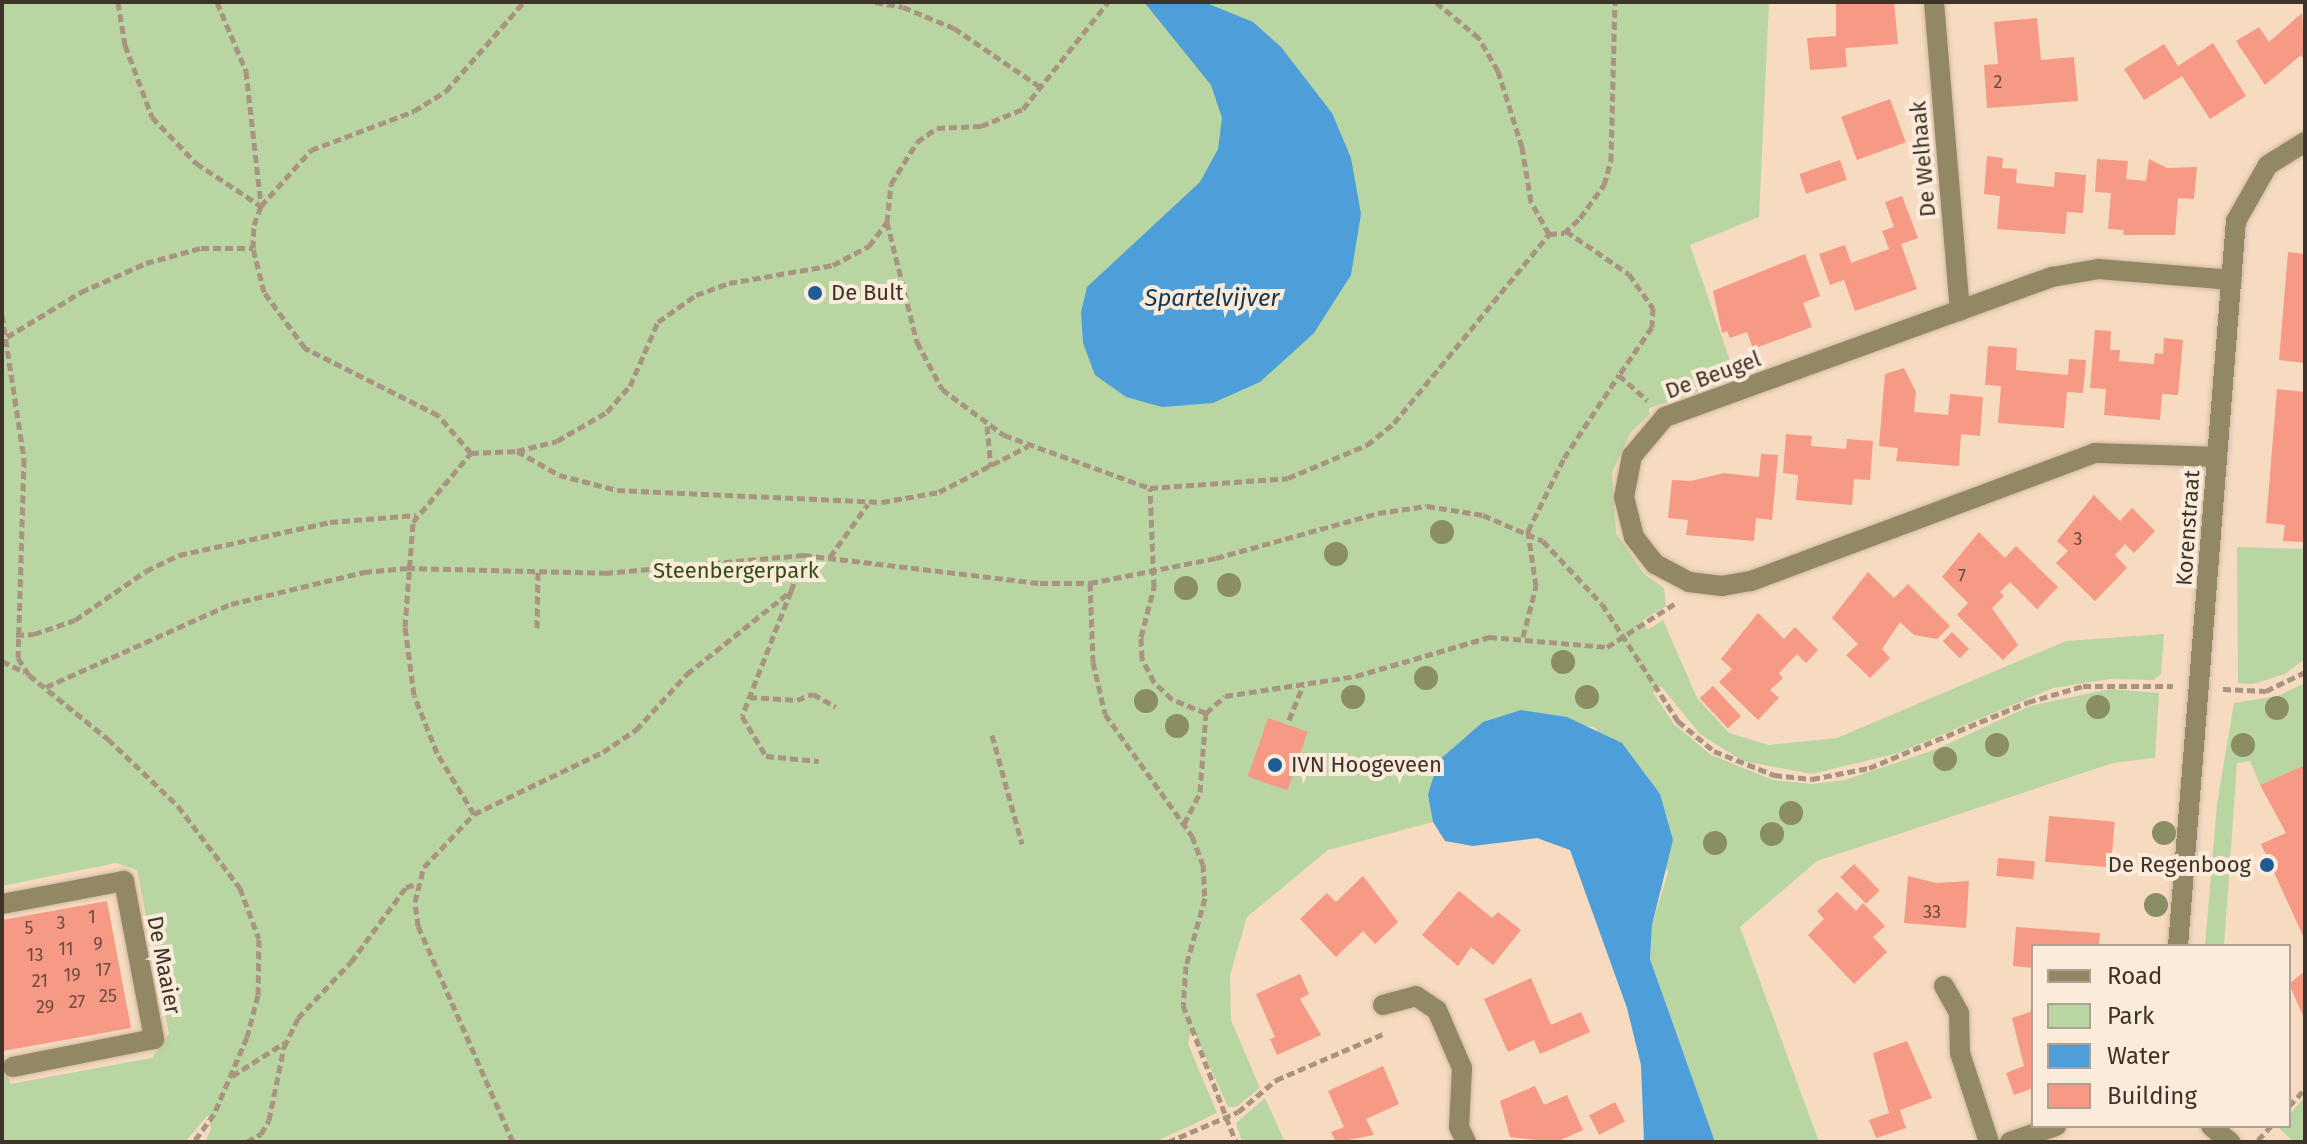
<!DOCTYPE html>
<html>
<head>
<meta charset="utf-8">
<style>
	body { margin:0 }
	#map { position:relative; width:2307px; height:1144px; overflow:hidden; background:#f6dbc1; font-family:"Fira Sans",sans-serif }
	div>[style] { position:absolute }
	.green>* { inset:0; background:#b9d5a1 }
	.water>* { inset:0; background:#4e9fd9 }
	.building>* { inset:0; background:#f69985; transform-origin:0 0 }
	.path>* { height:5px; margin-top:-2.5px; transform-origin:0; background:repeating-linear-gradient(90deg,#a89480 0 8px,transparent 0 12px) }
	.roads { filter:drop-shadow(0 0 2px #d1b9a2) drop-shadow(0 0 2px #d1b9a2) }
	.minor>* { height:20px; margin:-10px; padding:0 10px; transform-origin:10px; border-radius:10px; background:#928863 }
	.trees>* { width:24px; height:24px; margin:-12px; border-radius:50%; background:#8b8d62 }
	.dots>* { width:22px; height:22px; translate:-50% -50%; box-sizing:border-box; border:4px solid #fbebdb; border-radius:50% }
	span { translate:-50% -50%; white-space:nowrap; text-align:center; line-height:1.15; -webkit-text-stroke:8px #fbebdb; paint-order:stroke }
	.number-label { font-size:18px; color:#6b4c3f }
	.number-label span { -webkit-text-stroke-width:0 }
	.street-label { font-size:22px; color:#3d3328 }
	.poi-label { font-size:22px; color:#3d3328 }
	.left { translate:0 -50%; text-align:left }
	.right { translate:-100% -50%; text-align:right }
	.park-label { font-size:22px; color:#334d15 }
	.water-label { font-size:24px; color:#14374f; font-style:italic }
	.frame { position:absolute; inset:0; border:4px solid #3d3328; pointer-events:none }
	.legend { position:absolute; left:2031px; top:944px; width:260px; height:184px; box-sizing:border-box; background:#fbebdb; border:2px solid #afa193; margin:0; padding:10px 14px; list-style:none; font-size:24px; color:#3d3328 }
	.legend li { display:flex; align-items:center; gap:16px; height:40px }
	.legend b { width:40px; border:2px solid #afa193 }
</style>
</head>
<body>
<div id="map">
	<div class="green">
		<i style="clip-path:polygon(2px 2px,1769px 2px,1759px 217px,1690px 245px,1736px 378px,1649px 408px,1649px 415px,1631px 432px,1612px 472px,1616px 533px,1644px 574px,1664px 588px,1666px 606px,1643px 620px,1648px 630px,1663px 620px,1697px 698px,1729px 733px,1769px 745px,1837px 738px,2066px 641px,2164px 634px,2161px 674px,2154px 680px,2110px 679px,2053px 688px,1898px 753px,1812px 774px,1743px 761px,1700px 734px,1661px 686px,1653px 693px,1674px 724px,1711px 755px,1773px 780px,1812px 784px,1845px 780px,1937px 749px,2030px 706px,2110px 689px,2159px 693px,2155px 758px,2113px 763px,1817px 861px,1740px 927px,1819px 1142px,1715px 1142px,1650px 959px,1652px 925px,1668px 872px,1596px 728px,1521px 710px,1428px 795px,1433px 822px,1328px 850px,1247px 917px,1230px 975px,1231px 1020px,1260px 1088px,1236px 1107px,1228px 1107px,1192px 1027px,1188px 1044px,1217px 1113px,1155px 1142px,205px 1142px,211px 1129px,208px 1115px,185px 1142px,2px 1142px,2px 1044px,10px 1084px,152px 1058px,169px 1034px,137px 870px,116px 863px,2px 886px)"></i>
		<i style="clip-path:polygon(2237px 547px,2305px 549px,2305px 659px,2285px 674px,2253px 684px,2238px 683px)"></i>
		<i style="clip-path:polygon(2305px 683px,2305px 765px,2260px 785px,2250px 761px,2237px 763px,2224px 946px,2205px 946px,2217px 804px,2234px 703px,2278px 696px)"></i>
		<i style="clip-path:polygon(2305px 1097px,2305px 1142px,2294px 1142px,2278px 1127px,2289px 1126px,2289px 1115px)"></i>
		<i style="clip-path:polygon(1265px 1098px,1285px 1142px,1242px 1142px,1236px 1123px)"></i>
	</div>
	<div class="water">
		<i style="clip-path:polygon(1144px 2px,1204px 2px,1253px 22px,1281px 47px,1332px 113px,1351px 158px,1361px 214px,1351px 275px,1314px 333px,1260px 382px,1213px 403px,1162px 407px,1126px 397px,1095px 375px,1083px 343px,1081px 312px,1087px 287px,1200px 182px,1218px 149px,1222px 118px,1211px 85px)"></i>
		<i style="clip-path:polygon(1521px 710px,1567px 717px,1622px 743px,1660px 794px,1673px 840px,1652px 925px,1650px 959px,1715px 1142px,1644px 1142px,1641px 1065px,1627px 1008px,1570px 850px,1537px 838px,1473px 846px,1445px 841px,1433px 822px,1428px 795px,1438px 761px,1483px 722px)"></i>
	</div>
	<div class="building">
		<i style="clip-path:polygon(1836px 2px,1894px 2px,1898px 44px,1845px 48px,1847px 67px,1810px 70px,1807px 38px,1836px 36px)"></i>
		<i style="clip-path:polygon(2302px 13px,2305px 62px,2301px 55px,2265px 85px,2236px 41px,2259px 27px,2269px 42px)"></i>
		<i style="clip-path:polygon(2037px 18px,2041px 60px,2074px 57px,2078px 101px,1987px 108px,1984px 65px,1998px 64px,1994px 22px)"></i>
		<i style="clip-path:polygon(2213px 43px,2246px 96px,2210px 119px,2182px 76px,2144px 100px,2124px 69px,2164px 44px,2178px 66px)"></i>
		<i style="left:1890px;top:99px;width:46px;height:52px;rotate:70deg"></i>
		<i style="clip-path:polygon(1987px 156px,2003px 158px,2002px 168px,2017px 169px,2016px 183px,2054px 187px,2055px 172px,2086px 175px,2083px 213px,2067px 212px,2065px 234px,1997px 229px,2000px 196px,1984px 194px)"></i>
		<i style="clip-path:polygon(2097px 159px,2128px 161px,2126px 179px,2146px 181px,2149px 159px,2167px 168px,2197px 167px,2194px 199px,2178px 198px,2175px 235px,2123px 235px,2124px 230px,2108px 229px,2111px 193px,2095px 192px)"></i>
		<i style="left:1840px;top:160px;width:21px;height:43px;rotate:71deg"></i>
		<i style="clip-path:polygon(1902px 196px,1918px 238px,1901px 244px,1917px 289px,1855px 311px,1844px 280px,1830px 285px,1819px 254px,1845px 245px,1851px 263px,1889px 249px,1882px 231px,1894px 227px,1885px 202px)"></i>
		<i style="clip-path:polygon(2288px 252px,2305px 254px,2305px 363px,2279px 360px)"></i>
		<i style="clip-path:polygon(1805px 254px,1820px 296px,1803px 303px,1812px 327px,1753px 349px,1747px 332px,1730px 338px,1727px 331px,1722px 333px,1713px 291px)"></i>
		<i style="clip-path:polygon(2095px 330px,2111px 331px,2110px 350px,2120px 350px,2119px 361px,2154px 364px,2155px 353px,2163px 354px,2164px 338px,2183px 340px,2178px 395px,2162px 394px,2160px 420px,2104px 415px,2106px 389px,2090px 388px)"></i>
		<i style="clip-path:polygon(1988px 346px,2017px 348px,2016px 370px,2068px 375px,2069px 359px,2086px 360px,2083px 393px,2067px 392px,2064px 428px,1998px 423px,2001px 386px,1985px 385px)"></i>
		<i style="clip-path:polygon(1904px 368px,1916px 392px,1914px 412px,1948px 415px,1950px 394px,1983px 397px,1980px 436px,1961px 434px,1959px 466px,1896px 461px,1898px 448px,1879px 446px,1885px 374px)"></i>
		<i style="clip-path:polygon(2277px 389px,2305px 392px,2305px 542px,2283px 541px,2285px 525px,2266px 523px)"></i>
		<i style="clip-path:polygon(1786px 434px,1812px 436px,1811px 446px,1846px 449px,1847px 439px,1873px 441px,1870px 480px,1854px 479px,1852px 505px,1796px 500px,1798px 475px,1783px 473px)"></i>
		<i style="clip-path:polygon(1761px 454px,1778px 455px,1772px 520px,1756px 518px,1754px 541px,1686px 535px,1688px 520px,1668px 518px,1672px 480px,1691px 481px,1724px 473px,1759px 477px)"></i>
		<i style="clip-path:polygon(2094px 495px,2120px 521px,2132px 508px,2155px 531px,2134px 553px,2125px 544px,2115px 555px,2127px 568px,2095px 601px,2056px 563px,2068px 551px,2057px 541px)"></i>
		<i style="clip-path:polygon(1979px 532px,2005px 558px,2016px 546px,2058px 587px,2037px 609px,2010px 582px,2000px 592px,2004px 596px,1992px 608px,2018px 645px,2003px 660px,1957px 615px,1968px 603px,1942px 577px)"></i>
		<i style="clip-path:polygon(1868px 572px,1894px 598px,1908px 584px,1950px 626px,1937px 639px,1914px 635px,1900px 622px,1882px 649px,1890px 658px,1870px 678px,1846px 655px,1858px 644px,1832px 618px)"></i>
		<i style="clip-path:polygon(1758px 613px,1784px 639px,1795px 627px,1818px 650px,1806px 663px,1797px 654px,1779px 673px,1783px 678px,1770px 690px,1779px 698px,1758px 720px,1719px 682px,1732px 669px,1721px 659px)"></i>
		<i style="left:1952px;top:632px;width:24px;height:13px;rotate:45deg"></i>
		<i style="left:1713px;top:686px;width:41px;height:18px;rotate:47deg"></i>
		<i style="left:1268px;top:718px;width:42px;height:62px;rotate:19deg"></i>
		<i style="clip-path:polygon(2305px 765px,2305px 940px,2261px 844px,2286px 833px,2260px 785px)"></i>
		<i style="left:2049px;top:816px;width:66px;height:46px;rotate:5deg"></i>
		<i style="left:1998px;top:858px;width:37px;height:18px;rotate:5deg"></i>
		<i style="left:1854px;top:864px;width:37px;height:19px;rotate:46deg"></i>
		<i style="clip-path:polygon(1363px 876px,1398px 922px,1375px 944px,1363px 931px,1336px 957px,1300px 919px,1327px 893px,1336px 902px)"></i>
		<i style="clip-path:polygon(1908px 876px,1936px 883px,1969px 881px,1966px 928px,1904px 923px)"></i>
		<i style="clip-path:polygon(1459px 891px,1492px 918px,1498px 912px,1521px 930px,1493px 965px,1471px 947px,1458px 966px,1422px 935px)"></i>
		<i style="clip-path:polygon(1837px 892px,1856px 911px,1863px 903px,1885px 926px,1873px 937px,1887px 952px,1854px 984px,1808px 935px,1824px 919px,1817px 911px)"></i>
		<i style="clip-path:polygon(107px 901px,131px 1028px,3px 1051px,2px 920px)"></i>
		<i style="clip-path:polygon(2016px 927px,2100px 933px,2099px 946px,2033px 946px,2033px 968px,2013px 966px)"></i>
		<i style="clip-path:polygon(2305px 971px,2305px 1020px,2289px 984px)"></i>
		<i style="clip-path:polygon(1300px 974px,1309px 994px,1300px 999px,1321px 1035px,1277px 1055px,1270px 1039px,1275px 1037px,1256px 994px)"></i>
		<i style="clip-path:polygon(1531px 978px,1551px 1025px,1581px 1012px,1590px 1032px,1540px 1054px,1534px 1040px,1508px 1052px,1484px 999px)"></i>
		<i style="clip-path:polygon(2033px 1011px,2033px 1088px,2014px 1095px,2006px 1073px,2024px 1066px,2012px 1018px)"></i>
		<i style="clip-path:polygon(1907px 1041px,1932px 1098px,1900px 1110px,1906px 1128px,1876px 1138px,1869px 1120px,1889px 1113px,1873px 1053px)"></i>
		<i style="clip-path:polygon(1383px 1066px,1399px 1104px,1366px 1119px,1374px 1135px,1336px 1142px,1331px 1132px,1344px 1127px,1328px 1091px)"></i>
		<i style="clip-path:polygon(1535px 1086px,1544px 1105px,1567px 1095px,1583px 1130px,1556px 1142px,1510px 1137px,1500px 1101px)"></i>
		<i style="left:1615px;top:1102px;width:22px;height:29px;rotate:63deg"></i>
	</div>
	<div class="path">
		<i style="left:118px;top:2px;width:44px;rotate:80.8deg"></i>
		<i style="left:125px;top:45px;width:77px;rotate:69.4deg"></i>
		<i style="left:152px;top:117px;width:64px;rotate:46.3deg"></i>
		<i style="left:196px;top:163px;width:78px;rotate:33.5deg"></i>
		<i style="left:217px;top:2px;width:75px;rotate:67.2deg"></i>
		<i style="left:246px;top:71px;width:135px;rotate:83.6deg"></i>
		<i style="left:875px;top:2px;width:28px;rotate:10deg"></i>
		<i style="left:903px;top:7px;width:55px;rotate:22.4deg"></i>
		<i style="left:954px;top:28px;width:103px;rotate:34.3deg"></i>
		<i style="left:887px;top:222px;width:38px;rotate:-84deg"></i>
		<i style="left:891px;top:184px;width:49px;rotate:-58.2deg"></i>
		<i style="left:917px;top:142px;width:24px;rotate:-35deg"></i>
		<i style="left:937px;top:128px;width:44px;rotate:-2.6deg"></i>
		<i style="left:981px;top:126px;width:45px;rotate:-22deg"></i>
		<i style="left:1023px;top:109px;width:137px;rotate:-51.5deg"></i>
		<i style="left:1566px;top:231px;width:76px;rotate:34.3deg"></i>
		<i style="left:1629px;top:274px;width:42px;rotate:54.8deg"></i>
		<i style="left:1653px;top:308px;width:19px;rotate:93deg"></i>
		<i style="left:1652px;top:327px;width:58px;rotate:124.5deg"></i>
		<i style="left:1549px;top:234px;width:15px;rotate:-4deg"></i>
		<i style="left:1564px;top:233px;width:22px;rotate:-43deg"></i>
		<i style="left:1580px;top:218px;width:41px;rotate:-54deg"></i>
		<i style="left:1604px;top:185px;width:25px;rotate:-74deg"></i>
		<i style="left:1611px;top:161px;width:159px;rotate:-88.6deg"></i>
		<i style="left:2px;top:315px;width:146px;rotate:81.3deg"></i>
		<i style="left:24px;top:459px;width:199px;rotate:91.7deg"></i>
		<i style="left:18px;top:658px;width:20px;rotate:57deg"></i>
		<i style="left:29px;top:675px;width:102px;rotate:39deg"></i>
		<i style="left:108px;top:739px;width:97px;rotate:43.7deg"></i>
		<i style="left:178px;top:806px;width:103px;rotate:52.9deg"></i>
		<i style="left:240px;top:888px;width:54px;rotate:69.6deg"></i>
		<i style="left:259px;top:939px;width:56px;rotate:91deg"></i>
		<i style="left:258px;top:995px;width:43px;rotate:104.7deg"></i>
		<i style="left:247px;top:1037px;width:84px;rotate:113.2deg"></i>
		<i style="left:214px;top:1114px;width:34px;rotate:126deg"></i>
		<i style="left:7px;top:337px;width:87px;rotate:-31.3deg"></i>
		<i style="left:81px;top:292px;width:71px;rotate:-24deg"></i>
		<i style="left:146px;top:263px;width:57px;rotate:-15.3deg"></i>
		<i style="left:201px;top:248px;width:52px"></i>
		<i style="left:987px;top:426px;width:41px;rotate:84.4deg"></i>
		<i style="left:517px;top:451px;width:48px;rotate:29.7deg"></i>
		<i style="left:559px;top:475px;width:60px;rotate:14.5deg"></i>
		<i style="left:617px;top:490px;width:265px;rotate:2.6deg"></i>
		<i style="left:882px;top:502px;width:58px;rotate:-10deg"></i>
		<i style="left:939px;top:492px;width:100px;rotate:-27.3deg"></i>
		<i style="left:471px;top:453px;width:50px;rotate:-131deg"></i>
		<i style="left:438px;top:415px;width:149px;rotate:-153.3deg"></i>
		<i style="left:305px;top:348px;width:69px;rotate:-126.2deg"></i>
		<i style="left:264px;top:292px;width:45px;rotate:-104deg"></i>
		<i style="left:253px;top:248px;width:23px;rotate:-88deg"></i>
		<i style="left:254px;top:225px;width:20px;rotate:-70deg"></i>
		<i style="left:261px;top:206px;width:75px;rotate:-48.2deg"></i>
		<i style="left:311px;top:150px;width:110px;rotate:-20.7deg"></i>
		<i style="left:414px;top:111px;width:38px;rotate:-32deg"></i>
		<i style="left:446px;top:91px;width:118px;rotate:-48.8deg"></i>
		<i style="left:830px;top:557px;width:65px;rotate:-54.4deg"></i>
		<i style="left:1090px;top:583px;width:79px;rotate:87.8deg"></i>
		<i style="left:1093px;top:662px;width:53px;rotate:77deg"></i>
		<i style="left:1105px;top:714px;width:150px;rotate:54.5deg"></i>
		<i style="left:1192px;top:836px;width:30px;rotate:69deg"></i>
		<i style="left:1203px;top:864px;width:34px;rotate:87deg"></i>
		<i style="left:1205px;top:898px;width:71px;rotate:105.6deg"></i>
		<i style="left:1186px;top:966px;width:39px;rotate:94deg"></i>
		<i style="left:1183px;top:1005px;width:147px;rotate:68.9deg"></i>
		<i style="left:791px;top:591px;width:134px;rotate:111.4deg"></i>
		<i style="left:742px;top:716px;width:47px;rotate:59deg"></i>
		<i style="left:766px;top:756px;width:53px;rotate:5.4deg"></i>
		<i style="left:537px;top:628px;width:56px;rotate:-89deg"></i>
		<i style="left:16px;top:635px;width:18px;rotate:-3deg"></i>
		<i style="left:34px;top:634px;width:43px;rotate:-18.9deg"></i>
		<i style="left:75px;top:620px;width:86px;rotate:-34.6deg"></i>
		<i style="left:146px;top:571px;width:37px;rotate:-26deg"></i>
		<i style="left:179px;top:555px;width:155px;rotate:-12.3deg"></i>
		<i style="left:330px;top:522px;width:86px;rotate:-4.7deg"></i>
		<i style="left:1523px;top:637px;width:53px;rotate:-75.7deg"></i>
		<i style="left:1536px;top:586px;width:56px;rotate:-98.3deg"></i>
		<i style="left:1528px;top:531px;width:81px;rotate:-63.7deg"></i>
		<i style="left:1564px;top:458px;width:100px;rotate:-56.5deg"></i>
		<i style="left:1619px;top:375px;width:38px;rotate:42deg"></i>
		<i style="left:2px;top:661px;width:25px;rotate:26deg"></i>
		<i style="left:46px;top:687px;width:203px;rotate:-24.2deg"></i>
		<i style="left:231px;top:604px;width:137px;rotate:-13.5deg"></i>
		<i style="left:364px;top:572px;width:43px;rotate:-5.3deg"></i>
		<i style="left:407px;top:568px;width:198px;rotate:1.4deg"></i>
		<i style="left:605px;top:573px;width:200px;rotate:-5.2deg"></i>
		<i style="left:804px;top:555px;width:238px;rotate:6.8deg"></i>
		<i style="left:1040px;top:583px;width:50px"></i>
		<i style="left:1090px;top:583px;width:128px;rotate:-11.2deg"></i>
		<i style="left:1216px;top:558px;width:168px;rotate:-15.5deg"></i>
		<i style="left:1378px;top:513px;width:49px;rotate:-8.1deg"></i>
		<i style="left:1427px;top:506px;width:57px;rotate:9.1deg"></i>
		<i style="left:1483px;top:515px;width:65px;rotate:23.4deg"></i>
		<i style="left:1543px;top:541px;width:86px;rotate:46.9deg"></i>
		<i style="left:1602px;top:604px;width:140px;rotate:57deg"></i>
		<i style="left:1678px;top:721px;width:47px;rotate:39.8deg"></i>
		<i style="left:1714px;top:751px;width:65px;rotate:21.8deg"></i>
		<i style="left:1774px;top:775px;width:38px;rotate:6deg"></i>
		<i style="left:1812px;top:779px;width:58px;rotate:-10.9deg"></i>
		<i style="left:1869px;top:768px;width:172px;rotate:-22.5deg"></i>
		<i style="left:2028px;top:702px;width:57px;rotate:-16.2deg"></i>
		<i style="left:2083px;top:686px;width:90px"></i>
		<i style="left:2223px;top:689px;width:43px;rotate:2.7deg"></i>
		<i style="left:2266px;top:691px;width:43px;rotate:-26deg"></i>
		<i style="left:749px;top:697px;width:48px;rotate:3.6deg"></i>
		<i style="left:797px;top:700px;width:17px;rotate:-21deg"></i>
		<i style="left:813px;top:694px;width:26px;rotate:29deg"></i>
		<i style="left:1206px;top:713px;width:37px;rotate:-158deg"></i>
		<i style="left:1172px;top:699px;width:25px;rotate:-137deg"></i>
		<i style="left:1154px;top:682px;width:27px;rotate:-117deg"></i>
		<i style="left:1142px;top:658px;width:21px;rotate:-93deg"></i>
		<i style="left:1141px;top:637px;width:52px;rotate:-75.4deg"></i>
		<i style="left:1154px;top:587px;width:99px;rotate:-92.3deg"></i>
		<i style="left:1150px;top:488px;width:138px;rotate:-4.1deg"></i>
		<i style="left:1288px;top:478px;width:86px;rotate:-22.7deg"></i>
		<i style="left:1367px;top:445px;width:35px;rotate:-39deg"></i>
		<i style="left:1394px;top:423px;width:244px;rotate:-50.6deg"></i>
		<i style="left:1549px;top:234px;width:37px;rotate:-119deg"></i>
		<i style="left:1531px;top:202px;width:56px;rotate:-99.3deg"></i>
		<i style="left:1522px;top:147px;width:80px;rotate:-107.5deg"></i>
		<i style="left:1498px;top:71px;width:38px;rotate:-120deg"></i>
		<i style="left:1479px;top:38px;width:56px;rotate:-140.1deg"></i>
		<i style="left:1289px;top:720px;width:37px;rotate:-68deg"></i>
		<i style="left:992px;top:735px;width:113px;rotate:74.6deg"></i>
		<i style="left:474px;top:814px;width:71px;rotate:-121.2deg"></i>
		<i style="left:437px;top:753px;width:62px;rotate:-111.6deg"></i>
		<i style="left:414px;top:695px;width:69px;rotate:-97.5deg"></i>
		<i style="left:405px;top:627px;width:105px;rotate:-85.6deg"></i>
		<i style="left:413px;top:522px;width:90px;rotate:-50deg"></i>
		<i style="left:471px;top:453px;width:46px;rotate:-2.5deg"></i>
		<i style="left:517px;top:451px;width:41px;rotate:-14deg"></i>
		<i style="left:557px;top:441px;width:58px;rotate:-30.1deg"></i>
		<i style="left:607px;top:412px;width:35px;rotate:-49deg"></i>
		<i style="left:630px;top:386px;width:70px;rotate:-66.4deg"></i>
		<i style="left:658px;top:322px;width:47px;rotate:-35.4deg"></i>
		<i style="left:696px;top:295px;width:35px;rotate:-20deg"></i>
		<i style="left:729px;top:283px;width:106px;rotate:-9.8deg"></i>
		<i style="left:833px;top:265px;width:41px;rotate:-27.8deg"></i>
		<i style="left:869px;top:246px;width:30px;rotate:-53deg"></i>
		<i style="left:887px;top:222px;width:124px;rotate:76deg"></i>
		<i style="left:917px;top:342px;width:53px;rotate:62deg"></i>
		<i style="left:942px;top:389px;width:77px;rotate:36.6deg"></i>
		<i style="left:1004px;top:435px;width:155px;rotate:20deg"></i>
		<i style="left:1184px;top:824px;width:36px;rotate:-63deg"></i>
		<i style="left:1200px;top:792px;width:79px;rotate:-85.7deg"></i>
		<i style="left:1206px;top:713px;width:25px;rotate:-42deg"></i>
		<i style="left:1225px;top:696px;width:133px;rotate:-8.7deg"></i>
		<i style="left:1356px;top:676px;width:139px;rotate:-16.3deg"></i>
		<i style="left:1489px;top:637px;width:118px;rotate:4.8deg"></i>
		<i style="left:1607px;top:647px;width:80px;rotate:-32.7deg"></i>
		<i style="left:232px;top:1076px;width:62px;rotate:-32.4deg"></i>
		<i style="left:2289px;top:1106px;width:23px;rotate:-47deg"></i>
		<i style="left:2258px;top:1140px;width:19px;rotate:-47deg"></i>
		<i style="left:247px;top:1142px;width:16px;rotate:-30deg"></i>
		<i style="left:261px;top:1134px;width:16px;rotate:-60deg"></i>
		<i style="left:269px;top:1120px;width:75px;rotate:-78.4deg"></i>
		<i style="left:284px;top:1047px;width:32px;rotate:-64deg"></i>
		<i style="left:298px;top:1018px;width:77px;rotate:-46.6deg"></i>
		<i style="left:351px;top:962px;width:93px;rotate:-53.7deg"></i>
		<i style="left:406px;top:887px;width:11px;rotate:-15deg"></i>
		<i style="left:513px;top:1142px;width:236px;rotate:-113.7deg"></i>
		<i style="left:418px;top:926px;width:24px;rotate:-97deg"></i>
		<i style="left:415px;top:902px;width:36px;rotate:-76deg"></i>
		<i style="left:424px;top:867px;width:73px;rotate:-46.7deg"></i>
		<i style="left:474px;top:814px;width:143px;rotate:-25.7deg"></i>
		<i style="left:603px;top:752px;width:40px;rotate:-34deg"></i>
		<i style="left:636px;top:730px;width:76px;rotate:-47.7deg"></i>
		<i style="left:687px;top:674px;width:133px;rotate:-38.6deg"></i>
		<i style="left:791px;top:591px;width:38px;rotate:-70deg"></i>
		<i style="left:1168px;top:1142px;width:76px;rotate:-23.2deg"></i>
		<i style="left:1238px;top:1112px;width:50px;rotate:-40.1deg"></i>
		<i style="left:1276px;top:1080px;width:119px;rotate:-23.3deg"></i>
	</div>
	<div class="roads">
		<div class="minor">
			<i style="left:1934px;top:2px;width:310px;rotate:85.2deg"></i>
			<i style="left:2217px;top:457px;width:122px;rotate:-178.1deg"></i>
			<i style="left:2095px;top:453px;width:368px;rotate:159.6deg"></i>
			<i style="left:1750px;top:581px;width:28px;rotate:170deg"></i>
			<i style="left:1722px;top:586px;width:33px;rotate:-173deg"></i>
			<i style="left:1689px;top:582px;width:38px;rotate:-152deg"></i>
			<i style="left:1655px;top:564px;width:34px;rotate:-128deg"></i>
			<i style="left:1634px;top:537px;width:41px;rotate:-104deg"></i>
			<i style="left:1624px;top:497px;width:42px;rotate:-79deg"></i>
			<i style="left:1632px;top:456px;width:51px;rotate:-49.8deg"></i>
			<i style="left:1665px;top:417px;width:412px;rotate:-19.9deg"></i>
			<i style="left:2052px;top:277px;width:48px;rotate:-9.7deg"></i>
			<i style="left:2099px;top:269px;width:133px;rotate:4.7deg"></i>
			<i style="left:2px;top:904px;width:124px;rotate:-10.7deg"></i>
			<i style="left:124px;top:881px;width:161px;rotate:79.2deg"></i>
			<i style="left:154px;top:1039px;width:144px;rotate:168.8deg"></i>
			<i style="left:2178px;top:946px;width:727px;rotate:-85.43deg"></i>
			<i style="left:2236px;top:221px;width:64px;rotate:-60.3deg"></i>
			<i style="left:2268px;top:165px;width:44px;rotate:-31.9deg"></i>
			<i style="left:1944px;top:986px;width:31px;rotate:61deg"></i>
			<i style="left:1959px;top:1013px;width:40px;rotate:88.6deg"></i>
			<i style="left:1960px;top:1053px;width:94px;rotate:72deg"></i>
			<i style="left:1383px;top:1005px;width:34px;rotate:-15deg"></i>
			<i style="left:1416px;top:996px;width:25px;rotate:34deg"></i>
			<i style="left:1437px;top:1010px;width:63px;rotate:66.7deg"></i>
			<i style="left:1462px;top:1068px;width:59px;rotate:92.9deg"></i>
			<i style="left:1459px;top:1127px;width:17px;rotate:65deg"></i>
			<i style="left:2211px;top:1126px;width:25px;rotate:40deg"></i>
			<i style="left:2010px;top:1142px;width:49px;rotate:-19.2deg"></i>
		</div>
	</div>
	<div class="trees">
		<i style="left:1442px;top:532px"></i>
		<i style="left:1336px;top:554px"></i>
		<i style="left:1229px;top:585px"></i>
		<i style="left:1186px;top:588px"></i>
		<i style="left:1563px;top:662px"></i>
		<i style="left:1426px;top:678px"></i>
		<i style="left:1353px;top:697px"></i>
		<i style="left:1587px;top:697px"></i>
		<i style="left:1146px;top:701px"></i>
		<i style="left:2098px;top:707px"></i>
		<i style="left:2277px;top:708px"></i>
		<i style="left:1177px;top:726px"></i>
		<i style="left:1997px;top:745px"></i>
		<i style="left:2243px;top:745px"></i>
		<i style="left:1945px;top:759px"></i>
		<i style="left:1791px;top:813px"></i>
		<i style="left:2164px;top:833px"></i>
		<i style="left:1772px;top:834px"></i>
		<i style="left:1715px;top:843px"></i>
		<i style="left:2156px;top:905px"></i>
	</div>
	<div class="dots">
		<i style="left:815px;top:293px;background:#205c93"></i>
		<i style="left:1275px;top:765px;background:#205c93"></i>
		<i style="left:2267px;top:865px;background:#205c93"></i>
	</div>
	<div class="number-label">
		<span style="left:1998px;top:82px">2</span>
		<span style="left:2078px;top:539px">3</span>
		<span style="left:1962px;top:576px">7</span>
		<span style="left:1932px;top:912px">33</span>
		<span style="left:92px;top:917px">1</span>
		<span style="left:61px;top:923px">3</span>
		<span style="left:29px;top:928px">5</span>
		<span style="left:98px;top:944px">9</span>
		<span style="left:66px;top:949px">11</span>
		<span style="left:35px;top:955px">13</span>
		<span style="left:103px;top:970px">17</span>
		<span style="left:72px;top:975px">19</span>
		<span style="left:40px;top:981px">21</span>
		<span style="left:108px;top:996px">25</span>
		<span style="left:77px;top:1002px">27</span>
		<span style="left:45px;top:1007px">29</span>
	</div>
	<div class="street-label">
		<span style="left:1923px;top:159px;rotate:-95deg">De Welhaak</span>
		<span style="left:1713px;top:375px;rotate:-20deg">De Beugel</span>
		<span style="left:2188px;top:528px;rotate:-86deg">Korenstraat</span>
		<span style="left:164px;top:965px;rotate:79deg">De Maaier</span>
	</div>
	<div class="poi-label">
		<span class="left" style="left:831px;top:293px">De Bult</span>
		<span class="left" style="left:1291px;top:765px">IVN Hoogeveen</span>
		<span class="right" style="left:2251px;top:865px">De Regenboog</span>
	</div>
	<div class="park-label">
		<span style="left:736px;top:571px">Steenbergerpark</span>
	</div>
	<div class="water-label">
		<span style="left:1212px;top:299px">Spartelvijver</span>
	</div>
	<div class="frame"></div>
	<ul class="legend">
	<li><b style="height:10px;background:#928863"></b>Road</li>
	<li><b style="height:22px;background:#b9d5a1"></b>Park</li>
	<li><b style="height:22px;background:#4e9fd9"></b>Water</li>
	<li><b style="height:22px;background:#f69985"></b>Building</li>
	</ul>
</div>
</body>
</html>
